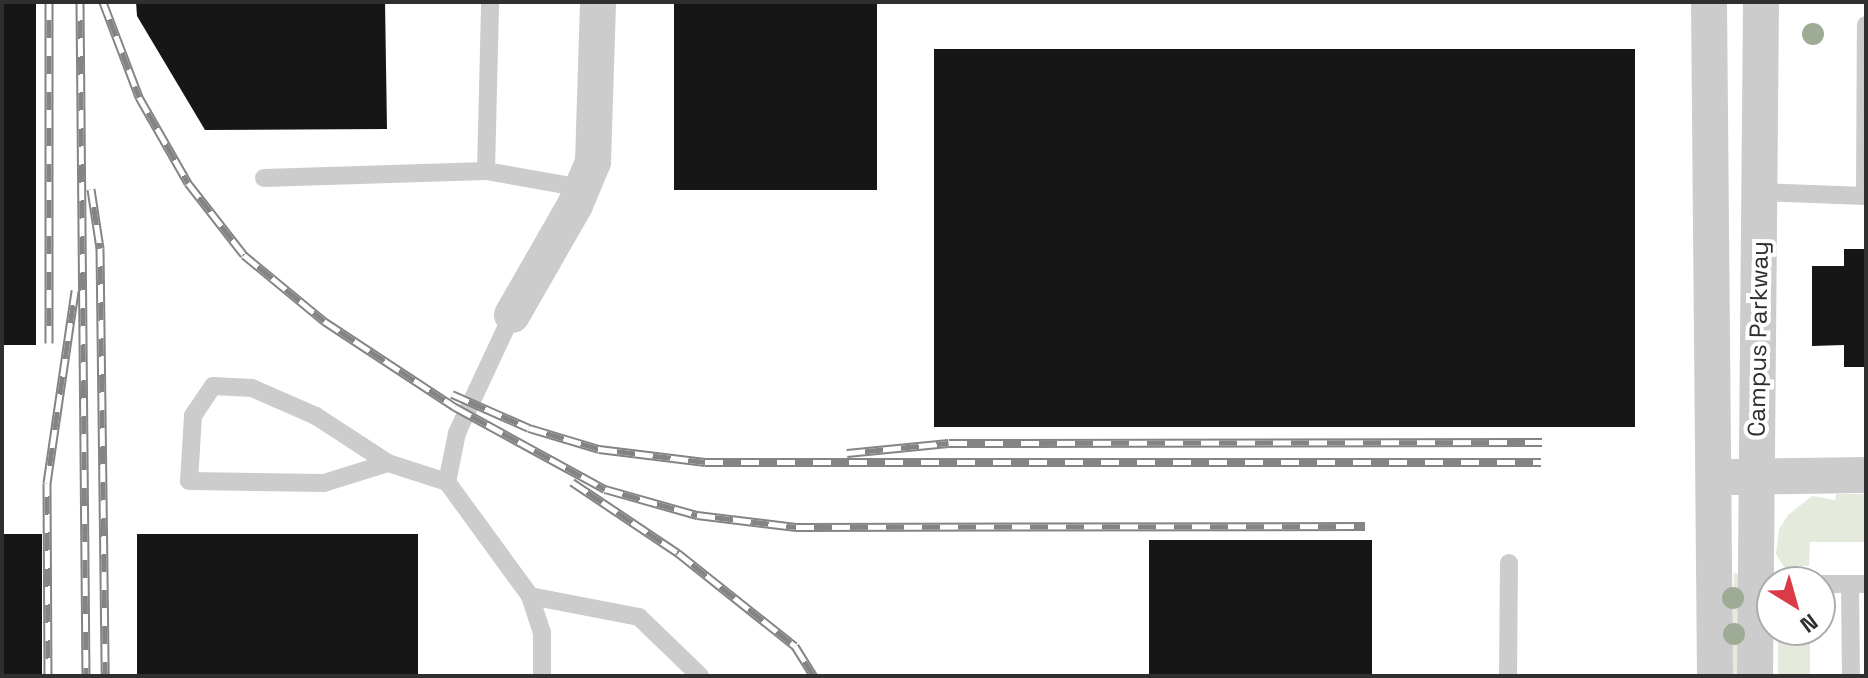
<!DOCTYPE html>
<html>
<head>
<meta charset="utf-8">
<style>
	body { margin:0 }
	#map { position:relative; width:1868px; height:678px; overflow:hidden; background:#fff; font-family:"Space Grotesk",sans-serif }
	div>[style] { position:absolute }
	.green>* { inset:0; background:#e4ebdd; transform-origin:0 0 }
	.building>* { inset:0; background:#161616; transform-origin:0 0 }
	.lane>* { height:18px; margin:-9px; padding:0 9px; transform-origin:9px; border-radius:9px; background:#ccc }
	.street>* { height:36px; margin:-18px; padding:0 18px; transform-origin:18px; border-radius:18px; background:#ccc }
	.rail>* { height:9px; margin-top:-4.5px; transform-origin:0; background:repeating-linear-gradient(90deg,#fff 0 18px,#848484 0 36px); box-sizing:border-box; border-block:2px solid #848484 }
	.trees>* { width:22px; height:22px; margin:-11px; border-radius:50%; background:#9fac95 }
	span { translate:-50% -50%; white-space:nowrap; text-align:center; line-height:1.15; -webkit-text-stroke:8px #fff; paint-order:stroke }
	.street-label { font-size:24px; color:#2f2f2f }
	.frame { position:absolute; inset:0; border:4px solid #2f2f2f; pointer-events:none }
	.north { position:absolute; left:1756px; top:566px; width:80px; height:80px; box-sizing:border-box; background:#fff; border:2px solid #acacac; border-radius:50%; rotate:143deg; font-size:22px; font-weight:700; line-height:32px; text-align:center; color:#2f2f2f }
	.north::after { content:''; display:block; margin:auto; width:28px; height:36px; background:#db3b46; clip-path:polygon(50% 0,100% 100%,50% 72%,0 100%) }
</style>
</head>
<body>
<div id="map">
	<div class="green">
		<i style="clip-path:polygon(1836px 494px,1866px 494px,1866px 542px,1810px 542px,1809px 566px,1784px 567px,1776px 554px,1779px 529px,1788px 515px,1812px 496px,1835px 500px)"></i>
		<i style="clip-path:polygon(1734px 572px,1740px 576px,1741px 676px,1729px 676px)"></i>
		<i style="left:1778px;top:630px;width:32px;height:46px"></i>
	</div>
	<div class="building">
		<i style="left:2px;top:2px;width:34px;height:343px"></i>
		<i style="clip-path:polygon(136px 2px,385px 2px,387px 129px,205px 130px,137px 16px)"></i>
		<i style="left:674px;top:2px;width:203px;height:188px"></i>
		<i style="left:934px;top:49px;width:701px;height:378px"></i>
		<i style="clip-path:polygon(1844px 249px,1866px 249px,1866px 367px,1844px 367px,1844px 345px,1812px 346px,1812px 266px,1844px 266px)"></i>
		<i style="left:2px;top:534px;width:40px;height:142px"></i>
		<i style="left:418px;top:534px;width:142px;height:281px;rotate:90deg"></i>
		<i style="left:1149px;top:540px;width:223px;height:136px"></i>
	</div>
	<div class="lane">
		<i style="left:486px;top:171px;width:97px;rotate:10deg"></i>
		<i style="left:264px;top:178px;width:222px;rotate:-1.8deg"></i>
		<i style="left:486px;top:171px;width:169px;rotate:-88.6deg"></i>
		<i style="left:1761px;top:192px;width:105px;rotate:2.2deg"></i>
		<i style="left:1865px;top:196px;width:171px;rotate:-89.7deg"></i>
		<i style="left:512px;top:315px;width:130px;rotate:115deg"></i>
		<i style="left:457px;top:433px;width:50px;rotate:101.5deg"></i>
		<i style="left:447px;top:482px;width:141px;rotate:53.9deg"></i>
		<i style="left:530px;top:596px;width:38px;rotate:72deg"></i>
		<i style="left:542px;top:632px;width:44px;rotate:90deg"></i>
		<i style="left:388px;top:463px;width:86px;rotate:-146.9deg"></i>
		<i style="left:316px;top:416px;width:70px;rotate:-156.4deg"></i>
		<i style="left:252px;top:388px;width:39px;rotate:-177deg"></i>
		<i style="left:213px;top:386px;width:36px;rotate:124deg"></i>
		<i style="left:193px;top:416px;width:65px;rotate:93.5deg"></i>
		<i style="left:189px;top:481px;width:135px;rotate:0.8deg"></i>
		<i style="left:324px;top:483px;width:67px;rotate:-17.4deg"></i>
		<i style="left:388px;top:463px;width:62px;rotate:17.9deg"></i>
		<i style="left:1820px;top:584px;width:46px"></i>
		<i style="left:1850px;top:584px;width:92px;rotate:89.4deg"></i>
		<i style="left:530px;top:596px;width:111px;rotate:10.9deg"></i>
		<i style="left:639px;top:617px;width:85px;rotate:44deg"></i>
		<i style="left:1508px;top:676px;width:113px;rotate:-89.5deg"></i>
	</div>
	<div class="street">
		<i style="left:1709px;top:2px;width:674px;rotate:89.49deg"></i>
		<i style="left:512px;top:315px;width:127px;rotate:-60.2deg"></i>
		<i style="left:575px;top:205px;width:47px;rotate:-67.3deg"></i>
		<i style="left:593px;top:162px;width:160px;rotate:-88.2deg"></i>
		<i style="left:1733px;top:477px;width:133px;rotate:-0.9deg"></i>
		<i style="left:1755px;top:676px;width:674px;rotate:-89.49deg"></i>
	</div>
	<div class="rail">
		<i style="left:80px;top:2px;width:674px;rotate:89.49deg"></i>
		<i style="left:103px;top:2px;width:102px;rotate:69.2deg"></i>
		<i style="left:139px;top:97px;width:99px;rotate:60.3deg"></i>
		<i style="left:188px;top:183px;width:91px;rotate:52.1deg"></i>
		<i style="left:244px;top:255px;width:104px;rotate:39.5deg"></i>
		<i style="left:324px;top:321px;width:157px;rotate:33.3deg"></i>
		<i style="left:455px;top:407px;width:171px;rotate:28.7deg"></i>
		<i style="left:605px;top:489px;width:96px;rotate:15.8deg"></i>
		<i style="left:697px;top:515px;width:100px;rotate:6.9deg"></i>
		<i style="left:796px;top:527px;width:569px;rotate:-0.1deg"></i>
		<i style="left:91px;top:189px;width:60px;rotate:81.3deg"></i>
		<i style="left:100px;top:248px;width:428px;rotate:89.3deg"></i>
		<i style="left:49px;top:343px;width:341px;rotate:-90deg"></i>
		<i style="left:452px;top:394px;width:84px;rotate:23.8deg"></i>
		<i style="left:529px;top:428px;width:73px;rotate:16.7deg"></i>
		<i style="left:599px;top:449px;width:107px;rotate:7deg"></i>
		<i style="left:705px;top:462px;width:836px"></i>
		<i style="left:847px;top:453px;width:102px;rotate:-5.6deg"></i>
		<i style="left:949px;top:443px;width:593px;rotate:-0.1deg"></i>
		<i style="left:572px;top:482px;width:128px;rotate:33.8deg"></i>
		<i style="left:678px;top:553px;width:149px;rotate:38.5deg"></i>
		<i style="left:795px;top:646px;width:36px;rotate:58deg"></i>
		<i style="left:48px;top:676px;width:193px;rotate:-90.3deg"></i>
		<i style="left:47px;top:483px;width:195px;rotate:-81.7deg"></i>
	</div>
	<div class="trees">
		<i style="left:1813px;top:34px"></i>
		<i style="left:1733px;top:598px"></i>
		<i style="left:1734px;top:634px"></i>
	</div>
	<div class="street-label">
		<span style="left:1758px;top:339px;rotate:-89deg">Campus Parkway</span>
	</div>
	<div class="frame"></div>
	<div class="north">N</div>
</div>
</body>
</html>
